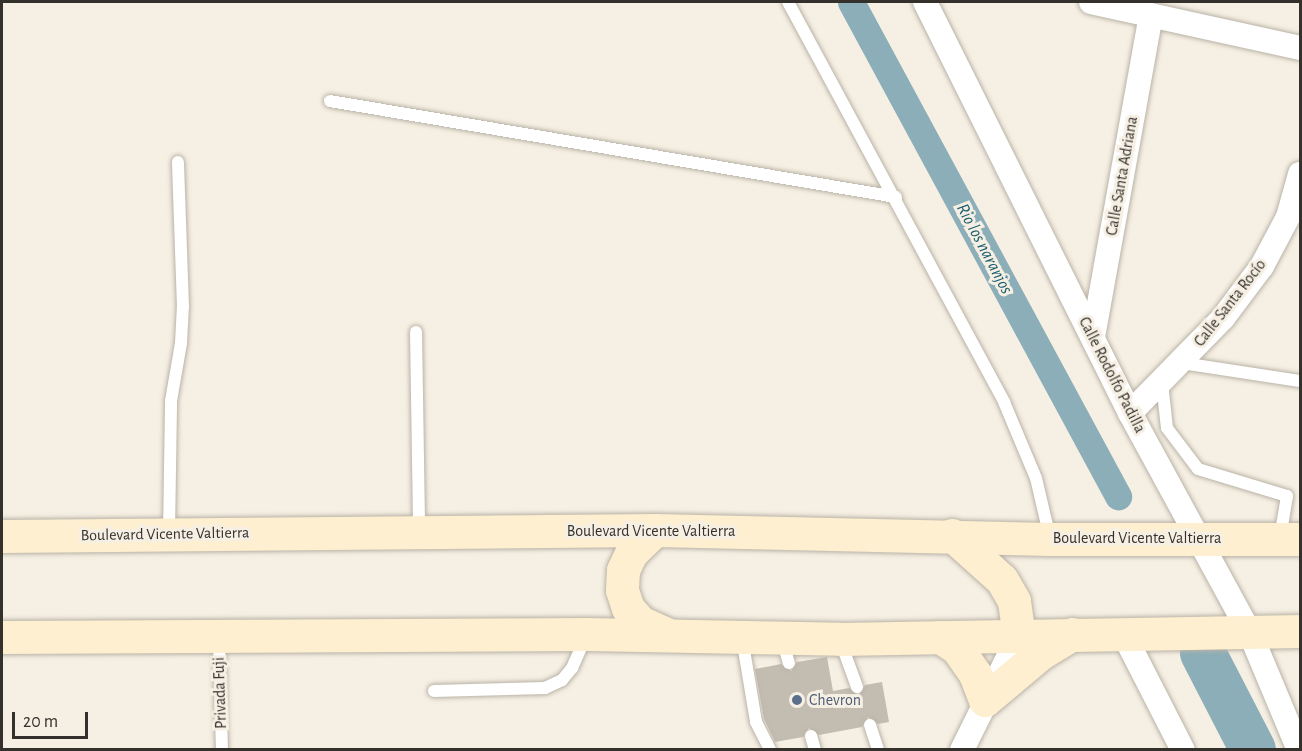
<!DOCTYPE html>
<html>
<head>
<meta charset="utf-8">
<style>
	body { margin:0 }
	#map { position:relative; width:1302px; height:751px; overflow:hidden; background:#f6efe3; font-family:"Alegreya Sans",sans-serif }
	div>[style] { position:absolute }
	.canal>* { height:27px; margin:-13.5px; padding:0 13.5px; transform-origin:13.5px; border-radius:13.5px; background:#8baeb8 }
	.river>* { height:46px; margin:-23px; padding:0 23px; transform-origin:23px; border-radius:23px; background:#8baeb8 }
	.building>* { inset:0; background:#c3bcb1 }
	.roads { filter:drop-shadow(0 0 2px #b9b3a7) drop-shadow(0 0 2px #b9b3a7) }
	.lane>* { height:12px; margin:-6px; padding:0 6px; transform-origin:6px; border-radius:6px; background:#fff }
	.street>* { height:24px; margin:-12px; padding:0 12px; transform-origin:12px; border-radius:12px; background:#fff }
	.secondary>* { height:33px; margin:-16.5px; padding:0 16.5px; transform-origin:16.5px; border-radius:16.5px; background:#fdefcf }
	.dots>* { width:16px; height:16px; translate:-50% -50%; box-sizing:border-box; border:3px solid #f6efe3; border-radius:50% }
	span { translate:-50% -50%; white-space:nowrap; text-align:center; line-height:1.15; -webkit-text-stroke:6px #f6efe3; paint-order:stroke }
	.street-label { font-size:16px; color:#34312d }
	.service-label { font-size:16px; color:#4e5e75 }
	.left { translate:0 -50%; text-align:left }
	.water-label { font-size:18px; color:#1a5d6e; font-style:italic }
	.frame { position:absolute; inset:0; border:3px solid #34312d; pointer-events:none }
	.scale { position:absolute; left:12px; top:712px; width:76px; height:27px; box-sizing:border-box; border:3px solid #34312d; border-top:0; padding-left:8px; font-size:18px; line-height:21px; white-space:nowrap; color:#34312d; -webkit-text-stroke:4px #f6efe3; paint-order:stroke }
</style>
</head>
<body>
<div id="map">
	<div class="canal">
		<i style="left:851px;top:2px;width:562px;rotate:61.61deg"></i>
	</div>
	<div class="river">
		<i style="left:1203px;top:653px;width:109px;rotate:62.7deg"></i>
	</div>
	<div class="building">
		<i style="clip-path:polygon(827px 657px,833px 691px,849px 688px,859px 695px,865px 685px,882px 682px,889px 722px,878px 724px,868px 717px,862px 727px,819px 735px,809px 728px,803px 737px,775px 742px,764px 719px,755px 669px,781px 664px,791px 671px,797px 662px)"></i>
	</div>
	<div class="roads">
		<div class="lane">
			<i style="left:788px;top:2px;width:455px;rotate:61.6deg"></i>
			<i style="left:1004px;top:402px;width:82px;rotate:67.2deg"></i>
			<i style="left:1036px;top:478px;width:62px;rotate:76.9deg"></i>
			<i style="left:330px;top:101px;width:574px;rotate:9.63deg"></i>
			<i style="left:416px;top:332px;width:198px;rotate:89.1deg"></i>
			<i style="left:1182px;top:363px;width:119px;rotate:8.7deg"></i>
			<i style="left:1162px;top:383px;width:45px;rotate:83.7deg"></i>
			<i style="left:1167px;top:428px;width:51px;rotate:52.9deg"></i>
			<i style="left:1198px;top:469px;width:93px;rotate:16.9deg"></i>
			<i style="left:1287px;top:496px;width:43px;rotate:99.5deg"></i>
			<i style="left:169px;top:533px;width:132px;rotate:-89.1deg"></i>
			<i style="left:171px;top:401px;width:59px;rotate:-80.2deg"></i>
			<i style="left:181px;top:343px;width:36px;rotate:-87deg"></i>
			<i style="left:183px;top:307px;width:145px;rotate:-92deg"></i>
			<i style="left:219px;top:638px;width:112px;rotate:88.5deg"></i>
			<i style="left:742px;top:638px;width:85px;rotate:80.5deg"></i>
			<i style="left:756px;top:722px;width:31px;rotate:63deg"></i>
			<i style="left:782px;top:639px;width:25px;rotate:74deg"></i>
			<i style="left:840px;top:640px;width:50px;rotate:70.1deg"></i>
			<i style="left:434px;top:691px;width:111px;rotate:-1.5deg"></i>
			<i style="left:545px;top:688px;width:19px;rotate:-25deg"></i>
			<i style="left:562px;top:680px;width:16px;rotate:-50deg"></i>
			<i style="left:572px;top:668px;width:36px;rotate:-66deg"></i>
			<i style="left:870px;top:725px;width:26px;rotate:72deg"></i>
			<i style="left:811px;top:736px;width:15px;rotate:74deg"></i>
		</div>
		<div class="street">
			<i style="left:925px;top:2px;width:459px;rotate:63.5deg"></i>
			<i style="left:1130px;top:413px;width:251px;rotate:61.4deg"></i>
			<i style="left:1250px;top:633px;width:127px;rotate:67.3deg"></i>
			<i style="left:1091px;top:2px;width:214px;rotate:12.4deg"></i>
			<i style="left:1093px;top:337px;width:327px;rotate:-79.8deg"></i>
			<i style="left:1130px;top:413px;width:133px;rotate:-45.6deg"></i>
			<i style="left:1223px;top:318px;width:65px;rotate:-53.1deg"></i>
			<i style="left:1262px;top:266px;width:55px;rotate:-62deg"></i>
			<i style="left:1288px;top:217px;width:45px;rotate:-74.4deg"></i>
			<i style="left:1123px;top:633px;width:131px;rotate:62.9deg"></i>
			<i style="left:962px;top:750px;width:128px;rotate:-63.6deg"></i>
		</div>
		<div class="secondary">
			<i style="left:655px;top:530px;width:33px;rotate:136deg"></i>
			<i style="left:631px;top:553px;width:19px;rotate:115deg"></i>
			<i style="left:623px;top:570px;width:20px;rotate:93deg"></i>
			<i style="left:622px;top:590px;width:19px;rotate:72deg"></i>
			<i style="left:628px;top:608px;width:18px;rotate:49deg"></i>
			<i style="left:640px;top:622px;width:30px;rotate:24deg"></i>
			<i style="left:952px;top:535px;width:67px;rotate:42deg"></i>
			<i style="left:1002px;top:580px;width:24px;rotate:60deg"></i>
			<i style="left:1014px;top:601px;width:34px;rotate:82deg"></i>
			<i style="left:2px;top:536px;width:653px;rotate:-0.53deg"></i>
			<i style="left:655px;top:530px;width:395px;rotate:1.3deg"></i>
			<i style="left:1050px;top:539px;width:250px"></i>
			<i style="left:2px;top:637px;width:585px;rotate:-0.29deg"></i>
			<i style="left:587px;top:634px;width:253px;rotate:1.1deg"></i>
			<i style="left:840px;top:639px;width:460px;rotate:-1deg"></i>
			<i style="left:940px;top:637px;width:20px;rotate:33deg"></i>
			<i style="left:957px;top:648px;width:32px;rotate:55deg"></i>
			<i style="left:975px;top:674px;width:28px;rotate:69deg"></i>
			<i style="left:985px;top:700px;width:73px;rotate:-40deg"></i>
			<i style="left:1041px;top:653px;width:37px;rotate:-31deg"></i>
		</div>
	</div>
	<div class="dots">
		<i style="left:797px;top:700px;background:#5c6f8a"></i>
	</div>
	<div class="street-label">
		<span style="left:1122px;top:176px;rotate:-80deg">Calle Santa Adriana</span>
		<span style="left:1230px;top:303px;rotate:-52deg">Calle Santa Rocío</span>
		<span style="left:1112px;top:375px;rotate:63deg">Calle Rodolfo Padilla</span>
		<span style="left:651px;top:531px">Boulevard Vicente Valtierra</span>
		<span style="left:165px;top:534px;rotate:-1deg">Boulevard Vicente Valtierra</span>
		<span style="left:1137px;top:538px">Boulevard Vicente Valtierra</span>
		<span style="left:220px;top:693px;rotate:-92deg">Privada Fuji</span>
	</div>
	<div class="service-label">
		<span class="left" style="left:809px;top:700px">Chevron</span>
	</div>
	<div class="water-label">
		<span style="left:984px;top:249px;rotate:62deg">Rio los naranjos</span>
	</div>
	<div class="frame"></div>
	<div class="scale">20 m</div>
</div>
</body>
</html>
